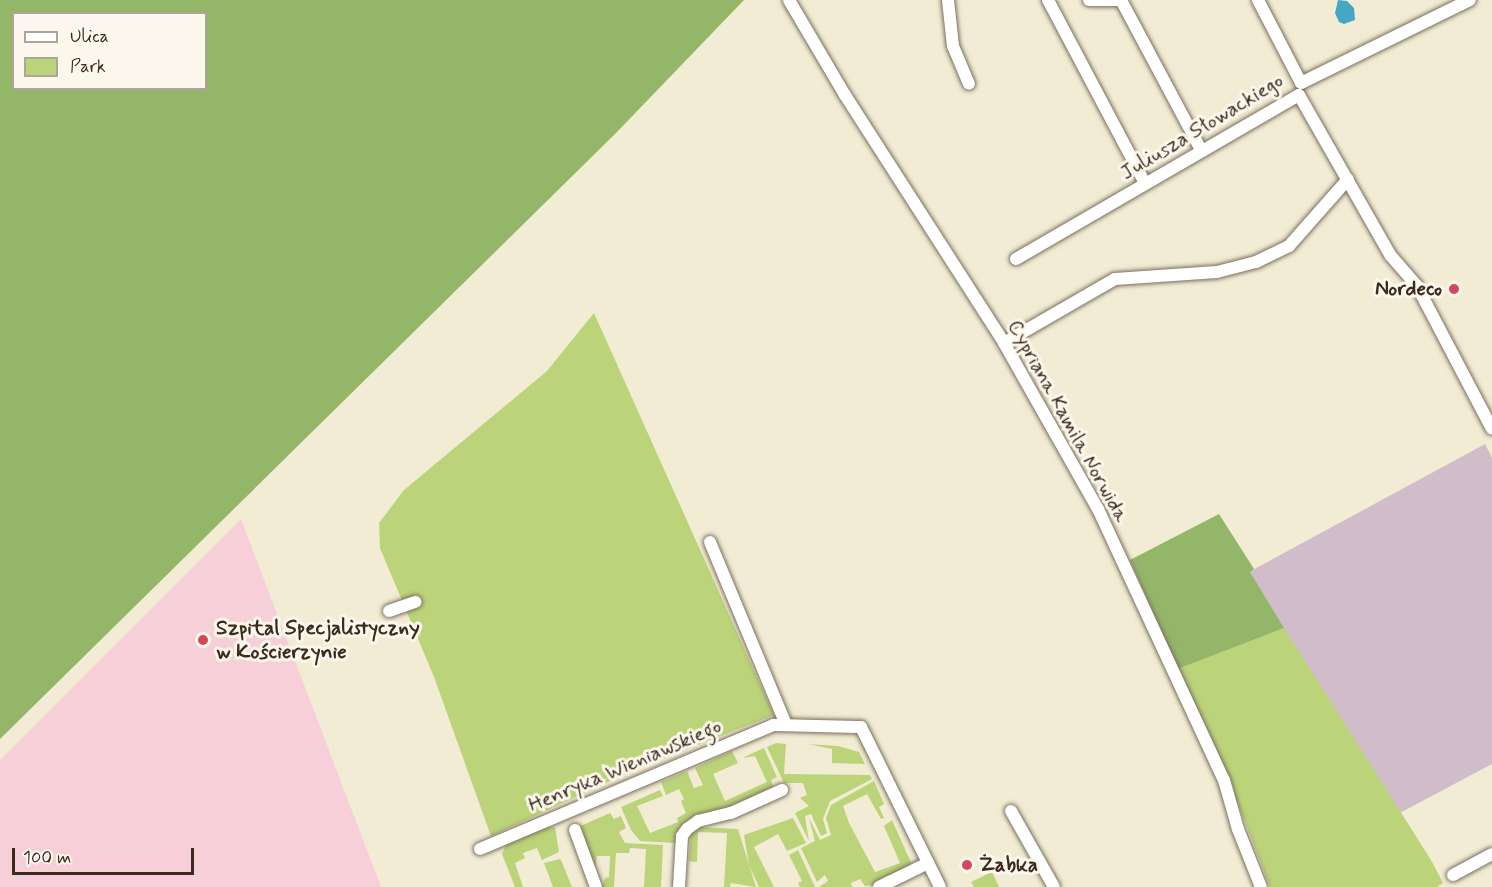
<!DOCTYPE html>
<html>
<head>
<meta charset="utf-8">
<style>
	body { margin:0 }
	#map { position:relative; width:1492px; height:887px; overflow:hidden; background:#f2ecd4; font-family:Mynerve,sans-serif }
	div>[style] { position:absolute }
	.built>* { inset:0; background:#f6cfd8 }
	.industrial>* { inset:0; background:#d1bdca }
	.green>* { inset:0; background:#bbd479 }
	.forest>* { inset:0; background:#94b669 }
	.water>* { inset:0; background:#46a7c5 }
	.roads { filter:drop-shadow(0 0 2px #7b6e5e) drop-shadow(0 0 2px #7b6e5e) }
	.street>* { height:12px; margin:-6px; padding:0 6px; transform-origin:6px; border-radius:6px; background:#fff }
	.dots>* { width:16px; height:16px; translate:-50% -50%; box-sizing:border-box; border:3px solid #fbf7ec; border-radius:50% }
	span { translate:-50% -50%; white-space:nowrap; text-align:center; line-height:1.15; -webkit-text-stroke:6px #fbf7ec; paint-order:stroke }
	.street-label { font-size:21px; color:#3b2a1e }
	.poi-label { font-size:21px; color:#3b2a1e; font-weight:700 }
	.right { translate:-100% -50%; text-align:right }
	.left { translate:0 -50%; text-align:left }
	.legend { position:absolute; left:12px; top:12px; width:195px; height:78px; box-sizing:border-box; background:#fbf7ec; border:2px solid #aea59a; margin:0; padding:8px 10px; list-style:none; font-size:18px; color:#3b2a1e }
	.legend li { display:flex; align-items:center; gap:12px; height:30px }
	.legend b { width:30px; border:2px solid #aea59a }
	.scale { position:absolute; left:12px; top:848px; width:182px; height:27px; box-sizing:border-box; border:3px solid #3b2a1e; border-top:0; padding-left:8px; font-size:18px; line-height:21px; white-space:nowrap; color:#3b2a1e; -webkit-text-stroke:4px #fbf7ec; paint-order:stroke }
</style>
</head>
<body>
<div id="map">
	<div class="built">
		<i style="clip-path:polygon(241px 519px,381px 887px,0 887px,0 760px)"></i>
	</div>
	<div class="industrial">
		<i style="clip-path:polygon(1485px 444px,1492px 458px,1492px 764px,1398px 814px,1249px 572px)"></i>
	</div>
	<div class="green">
		<i style="clip-path:polygon(594px 313px,774px 715px,634px 770px,491px 836px,434px 677px,380px 548px,379px 523px,404px 490px,547px 371px)"></i>
		<i style="clip-path:polygon(1284px 628px,1431px 860px,1443px 883px,1437px 887px,1270px 887px,1219px 754px,1178px 669px)"></i>
		<i style="clip-path:polygon(776px 743px,786px 744px,784px 774px,870px 775px,872px 779px,830px 801px,823px 819px,827px 833px,821px 836px,811px 814px,805px 816px,809px 841px,795px 813px,809px 806px,800px 798px,807px 795px,803px 783px,784px 783px,767px 747px)"></i>
		<i style="clip-path:polygon(808px 744px,838px 746px,859px 752px,865px 764px,832px 763px,832px 749px)"></i>
		<i style="clip-path:polygon(764px 748px,777px 777px,771px 780px,773px 787px,727px 809px,693px 818px,676px 843px,640px 841px,631px 830px,621px 807px,660px 790px,663px 796px,637px 806px,650px 833px,678px 822px,677px 818px,686px 813px,681px 801px,684px 799px,679px 789px,666px 795px,661px 782px,687px 771px,694px 788px,703px 785px,695px 768px,732px 751px,738px 763px,713px 774px,725px 801px,767px 782px,755px 756px,742px 758px)"></i>
		<i style="clip-path:polygon(874px 781px,884px 804px,879px 807px,884px 818px,881px 819px,867px 794px,843px 806px,849px 823px,875px 872px,900px 863px,884px 826px,892px 820px,913px 867px,874px 885px,865px 886px,860px 879px,851px 883px,852px 887px,819px 887px,828px 881px,825px 875px,817px 882px,801px 848px,815px 841px,809px 818px,820px 840px,831px 835px,826px 818px,831px 805px)"></i>
		<i style="clip-path:polygon(610px 813px,614px 819px,621px 816px,626px 828px,619px 832px,625px 843px,663px 845px,661px 887px,644px 887px,646px 849px,630px 848px,629px 853px,616px 853px,614px 887px,602px 887px,605px 878px,609px 877px,610px 856px,597px 856px,595px 869px,578px 827px)"></i>
		<i style="clip-path:polygon(793px 818px,806px 843px,787px 851px,778px 834px,754px 847px,774px 887px,759px 887px,749px 865px,744px 835px)"></i>
		<i style="clip-path:polygon(555px 827px,559px 852px,542px 860px,537px 848px,523px 853px,525px 858px,515px 863px,523px 887px,515px 887px,502px 854px,506px 844px,542px 828px)"></i>
		<i style="clip-path:polygon(698px 827px,738px 829px,756px 887px,731px 883px,730px 887px,724px 887px,727px 833px,698px 832px,697px 862px,689px 861px,691px 834px)"></i>
		<i style="clip-path:polygon(798px 850px,815px 887px,800px 887px,798px 883px,802px 881px,789px 855px)"></i>
		<i style="clip-path:polygon(560px 859px,561px 860px,572px 887px,553px 887px,544px 863px)"></i>
		<i style="clip-path:polygon(992px 872px,999px 887px,974px 887px,971px 882px)"></i>
	</div>
	<div class="forest">
		<i style="clip-path:polygon(evenodd,0 0,744px 0,616px 133px,0 739px,0 0,14px 14px,206px 14px,206px 88px,14px 88px,14px 14px)"></i>
		<i style="clip-path:polygon(1219px 514px,1254px 569px,1250px 572px,1284px 628px,1178px 669px,1130px 560px)"></i>
	</div>
	<div class="water">
		<i style="clip-path:polygon(1338px 0,1347px 1px,1354px 8px,1355px 20px,1344px 24px,1339px 22px,1335px 13px)"></i>
	</div>
	<div class="roads">
		<div class="street">
			<i style="left:789px;top:0;width:110px;rotate:59.5deg"></i>
			<i style="left:845px;top:95px;width:295px;rotate:57.3deg"></i>
			<i style="left:1004px;top:343px;width:191px;rotate:60.5deg"></i>
			<i style="left:1098px;top:509px;width:299px;rotate:65.1deg"></i>
			<i style="left:1224px;top:780px;width:51px;rotate:74.1deg"></i>
			<i style="left:1238px;top:829px;width:62px;rotate:68.4deg"></i>
			<i style="left:948px;top:0;width:46px;rotate:83.8deg"></i>
			<i style="left:953px;top:46px;width:41px;rotate:67.2deg"></i>
			<i style="left:1048px;top:0;width:207px;rotate:62.1deg"></i>
			<i style="left:1089px;top:0;width:32px"></i>
			<i style="left:1121px;top:0;width:170px;rotate:61.9deg"></i>
			<i style="left:1258px;top:0;width:93px;rotate:62.6deg"></i>
			<i style="left:1301px;top:83px;width:188px;rotate:-26.2deg"></i>
			<i style="left:1299px;top:95px;width:185px;rotate:60.3deg"></i>
			<i style="left:1391px;top:256px;width:40px;rotate:49deg"></i>
			<i style="left:1417px;top:286px;width:161px;rotate:62.3deg"></i>
			<i style="left:1016px;top:259px;width:327px;rotate:-30.1deg"></i>
			<i style="left:1004px;top:343px;width:128px;rotate:-30deg"></i>
			<i style="left:1115px;top:279px;width:102px;rotate:-3.9deg"></i>
			<i style="left:1217px;top:272px;width:40px;rotate:-14.4deg"></i>
			<i style="left:1256px;top:262px;width:37px;rotate:-26deg"></i>
			<i style="left:1289px;top:246px;width:89px;rotate:-48.6deg"></i>
			<i style="left:710px;top:542px;width:198px;rotate:67.4deg"></i>
			<i style="left:389px;top:611px;width:28px;rotate:-19deg"></i>
			<i style="left:1011px;top:811px;width:87px;rotate:60.5deg"></i>
			<i style="left:575px;top:830px;width:61px;rotate:69.8deg"></i>
			<i style="left:480px;top:849px;width:318px;rotate:-22.9deg"></i>
			<i style="left:773px;top:725px;width:88px;rotate:1.3deg"></i>
			<i style="left:861px;top:727px;width:178px;rotate:63.7deg"></i>
			<i style="left:1453px;top:875px;width:44px;rotate:-28.3deg"></i>
			<i style="left:679px;top:887px;width:51px;rotate:-86.6deg"></i>
			<i style="left:682px;top:836px;width:9px;rotate:-54deg"></i>
			<i style="left:687px;top:829px;width:14px;rotate:-36deg"></i>
			<i style="left:698px;top:821px;width:34px;rotate:-14deg"></i>
			<i style="left:731px;top:813px;width:56px;rotate:-24.3deg"></i>
			<i style="left:879px;top:887px;width:55px;rotate:-26.1deg"></i>
		</div>
	</div>
	<div class="dots">
		<i style="left:1454px;top:289px;background:#d1495b"></i>
		<i style="left:203px;top:640px;background:#d1495b"></i>
		<i style="left:967px;top:865px;background:#d1495b"></i>
	</div>
	<div class="street-label">
		<span style="left:1202px;top:127px;rotate:-31deg">Juliusza Słowackiego</span>
		<span style="left:1068px;top:421px;rotate:61deg">Cypriana Kamila Norwida</span>
		<span style="left:625px;top:766px;rotate:-23deg">Henryka Wieniawskiego</span>
	</div>
	<div class="poi-label">
		<span class="right" style="left:1442px;top:289px">Nordeco</span>
		<span class="left" style="left:216px;top:640px">Szpital Specjalistyczny<br>w Kościerzynie</span>
		<span class="left" style="left:979px;top:865px">Żabka</span>
	</div>
	<ul class="legend">
	<li><b style="height:8px;background:#fff"></b>Ulica</li>
	<li><b style="height:16px;background:#bbd479"></b>Park</li>
	</ul>
	<div class="scale">100 m</div>
</div>
</body>
</html>
